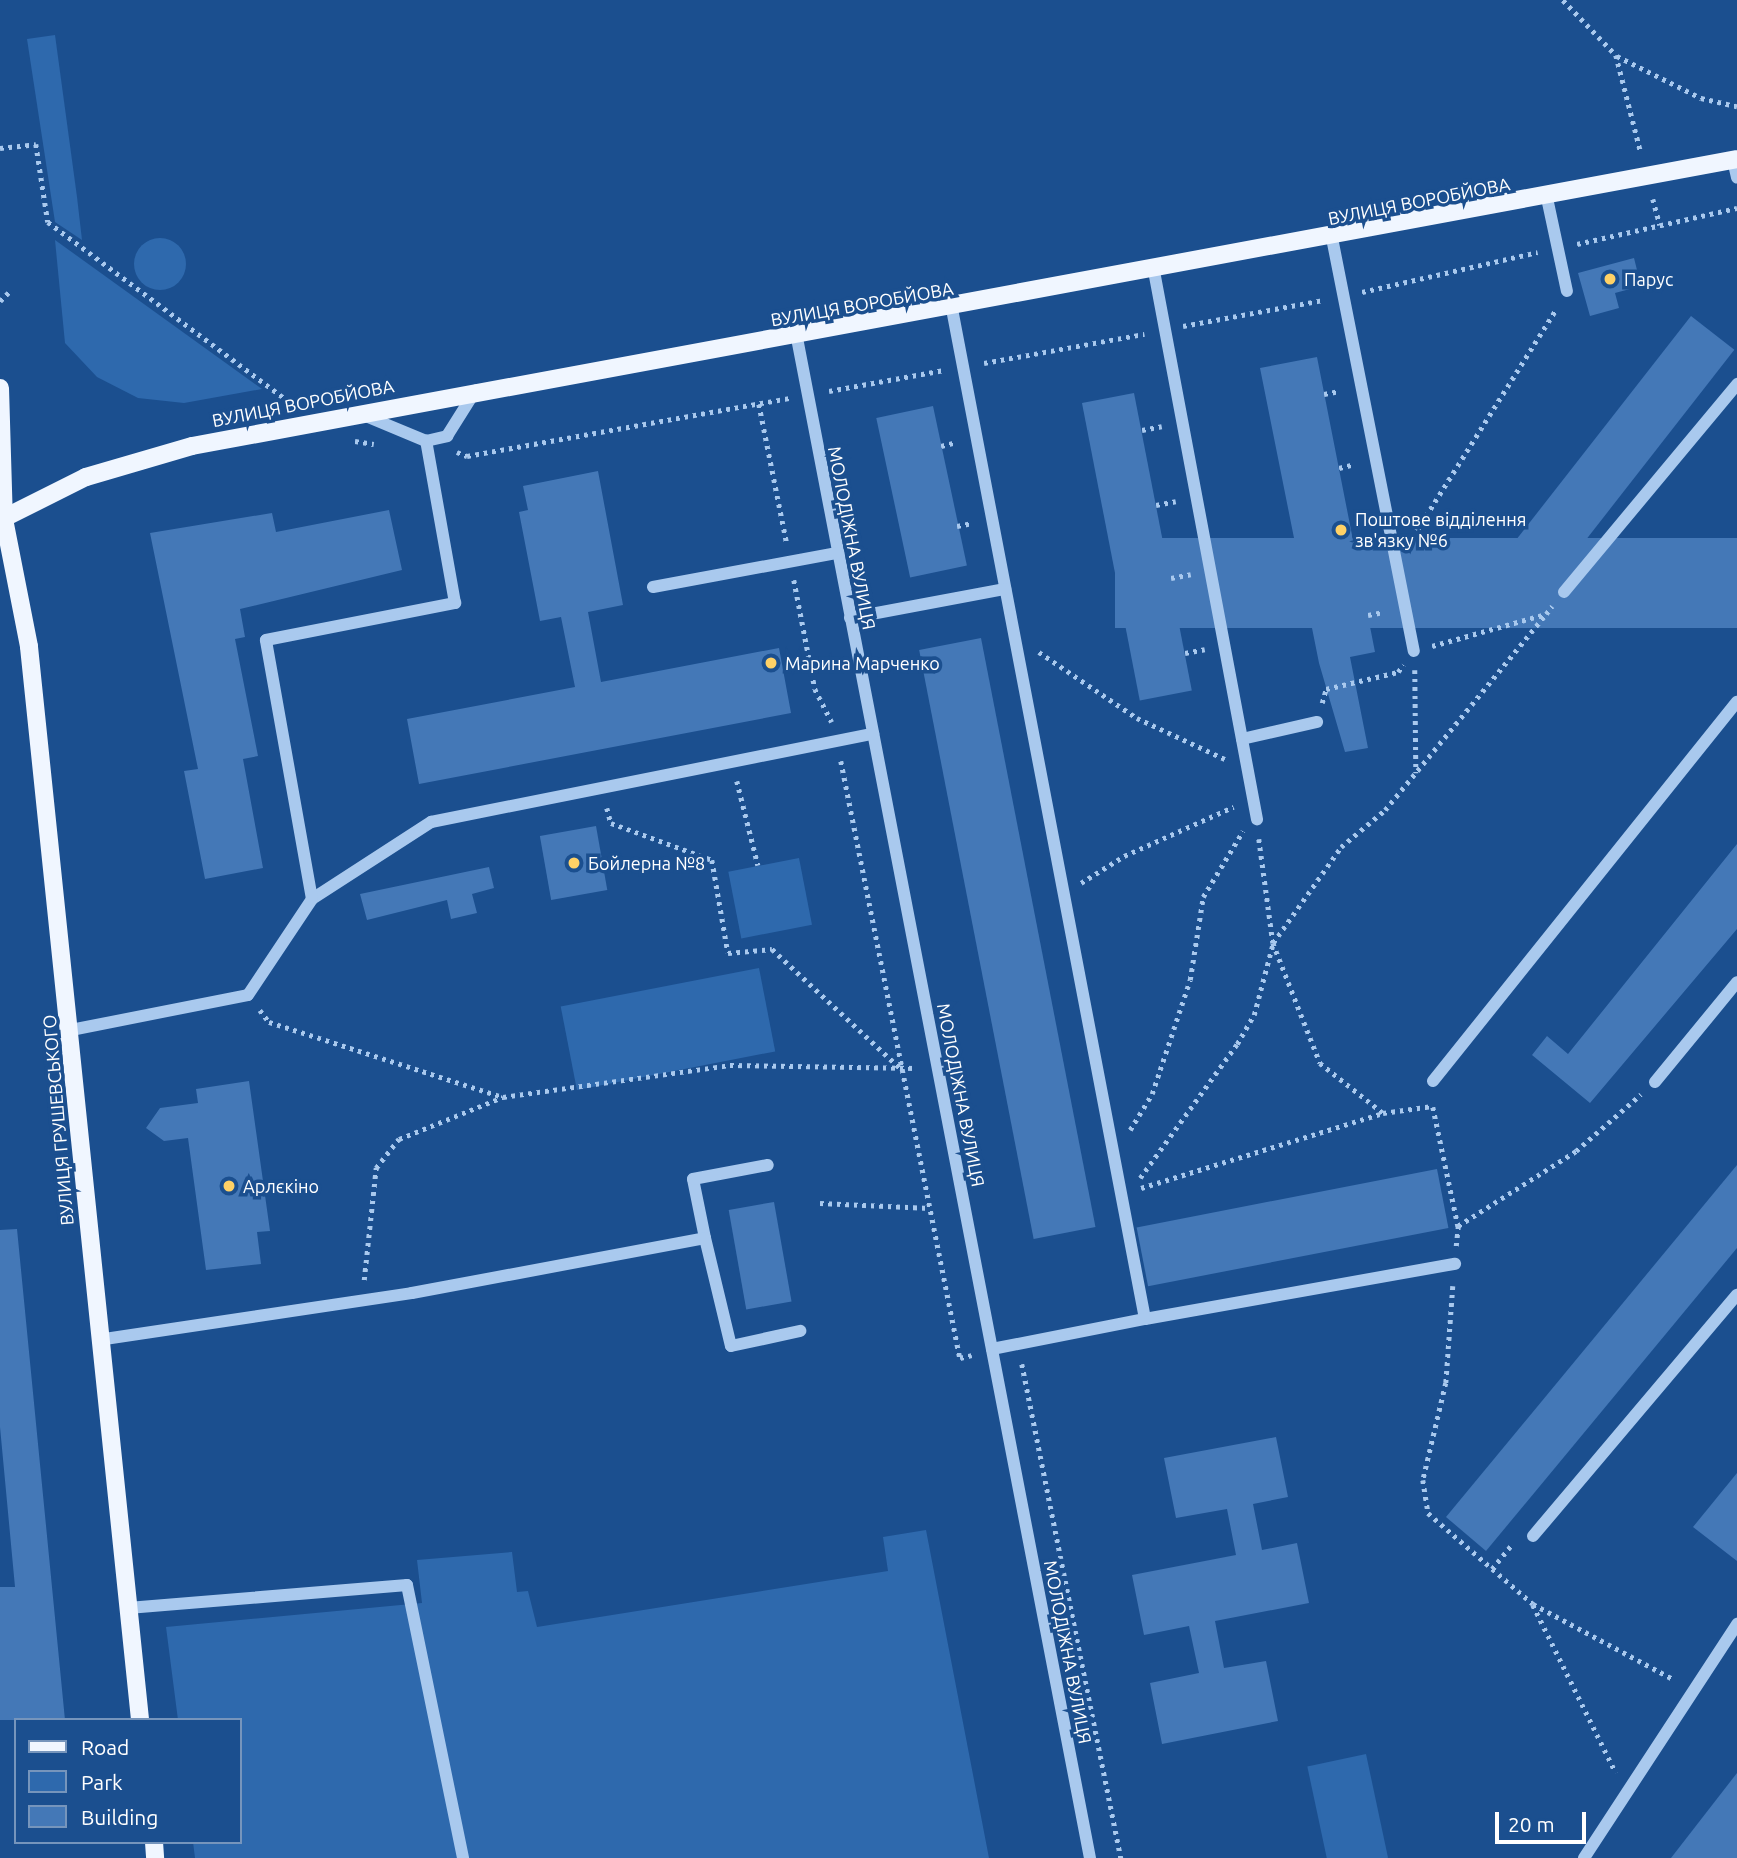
<!DOCTYPE html>
<html>
<head>
<meta charset="utf-8">
<style>
	body { margin:0 }
	#map { position:relative; width:1737px; height:1858px; overflow:hidden; background:#1b4f8f; font-family:Ubuntu,sans-serif }
	div>[style] { position:absolute }
	.green>* { inset:0; background:#2e69ad; transform-origin:0 0 }
	.round { border-radius:50% }
	.building>* { inset:0; background:#4478b7; transform-origin:0 0 }
	.path>* { height:4.5px; margin-top:-2.25px; transform-origin:0; background:repeating-linear-gradient(90deg,#a9c9ee 0 3.5px,transparent 0 8.5px) }
	.minor>* { height:12px; margin:-6px; padding:0 6px; transform-origin:6px; border-radius:6px; background:#a9c9ee }
	.major>* { height:18px; margin:-9px; padding:0 9px; transform-origin:9px; border-radius:9px; background:#f0f6ff }
	.dots>* { width:19px; height:19px; translate:-50% -50%; box-sizing:border-box; border:4px solid #1b4f8f; border-radius:50% }
	span { translate:-50% -50%; white-space:nowrap; text-align:center; line-height:1.15; -webkit-text-stroke:7px #1b4f8f; paint-order:stroke }
	.street-label { font-size:18px; color:#fff }
	.poi-label { font-size:18px; color:#fff }
	.left { translate:0 -50%; text-align:left }
	.legend { position:absolute; left:14px; top:1718px; width:228px; height:126px; box-sizing:border-box; background:#1b4f8f; border:2px solid #7695bc; margin:0; padding:9px 12px; list-style:none; font-size:21px; color:#fff }
	.legend li { display:flex; align-items:center; gap:14px; height:35px }
	.legend b { width:35px; border:2px solid #7695bc }
	.scale { position:absolute; left:1495px; top:1812px; width:91px; height:32px; box-sizing:border-box; border:4px solid #fff; border-top:0; padding-left:9px; font-size:21px; line-height:24px; white-space:nowrap; color:#fff; -webkit-text-stroke:5px #1b4f8f; paint-order:stroke }
</style>
</head>
<body>
<div id="map">
	<div class="green">
		<i style="clip-path:polygon(55px 35px,77px 197px,82px 240px,55px 222px,27px 39px)"></i>
		<i class="round" style="left:134px;top:238px;width:52px;height:52px"></i>
		<i style="clip-path:polygon(55px 240px,262px 389px,184px 403px,138px 398px,97px 377px,65px 343px)"></i>
		<i style="left:799px;top:858px;width:68px;height:72px;rotate:79deg"></i>
		<i style="left:759px;top:968px;width:85px;height:202px;rotate:79deg"></i>
		<i style="clip-path:polygon(926px 1530px,989px 1858px,195px 1858px,193px 1842px,240px 1842px,240px 1720px,178px 1720px,166px 1627px,422px 1603px,417px 1560px,512px 1552px,517px 1592px,528px 1591px,537px 1627px,888px 1571px,883px 1537px)"></i>
		<i style="left:1366px;top:1754px;width:106px;height:60px;rotate:78deg"></i>
	</div>
	<div class="building">
		<i style="clip-path:polygon(1634px 258px,1641px 286px,1615px 293px,1619px 308px,1590px 316px,1578px 273px)"></i>
		<i style="left:1691px;top:316px;width:55px;height:298px;rotate:38deg"></i>
		<i style="clip-path:polygon(1317px 357px,1375px 652px,1350px 657px,1368px 748px,1345px 752px,1319px 663px,1260px 368px)"></i>
		<i style="left:1134px;top:393px;width:303px;height:53px;rotate:79deg"></i>
		<i style="left:933px;top:406px;width:163px;height:58px;rotate:78deg"></i>
		<i style="clip-path:polygon(598px 471px,623px 605px,588px 612px,601px 682px,779px 648px,791px 713px,419px 784px,407px 719px,575px 687px,561px 617px,540px 621px,519px 512px,528px 510px,523px 486px)"></i>
		<i style="clip-path:polygon(389px 510px,402px 570px,240px 609px,245px 637px,235px 639px,258px 756px,243px 759px,263px 868px,205px 879px,184px 771px,198px 769px,150px 533px,272px 513px,276px 532px)"></i>
		<i style="left:1737px;top:538px;width:90px;height:622px;rotate:90deg"></i>
		<i style="left:981px;top:638px;width:600px;height:63px;rotate:79deg"></i>
		<i style="left:596px;top:826px;width:65px;height:57px;rotate:80deg"></i>
		<i style="clip-path:polygon(1737px 844px,1737px 929px,1590px 1103px,1532px 1055px,1547px 1036px,1568px 1054px)"></i>
		<i style="clip-path:polygon(489px 867px,494px 888px,472px 894px,477px 913px,451px 919px,447px 900px,367px 920px,360px 894px)"></i>
		<i style="clip-path:polygon(249px 1081px,270px 1231px,257px 1232px,261px 1264px,206px 1270px,188px 1138px,164px 1141px,146px 1128px,160px 1108px,198px 1103px,196px 1089px)"></i>
		<i style="clip-path:polygon(1737px 1165px,1737px 1248px,1486px 1551px,1446px 1517px)"></i>
		<i style="left:1437px;top:1169px;width:60px;height:306px;rotate:79deg"></i>
		<i style="left:774px;top:1202px;width:101px;height:46px;rotate:80deg"></i>
		<i style="clip-path:polygon(17px 1229px,65px 1720px,0 1720px,0 1587px,15px 1587px,0 1427px,0 1230px)"></i>
		<i style="clip-path:polygon(1276px 1437px,1288px 1497px,1253px 1504px,1262px 1550px,1297px 1543px,1309px 1603px,1215px 1621px,1224px 1668px,1266px 1661px,1278px 1721px,1162px 1744px,1150px 1683px,1199px 1673px,1189px 1626px,1144px 1635px,1132px 1575px,1236px 1555px,1227px 1509px,1176px 1518px,1164px 1458px)"></i>
		<i style="clip-path:polygon(1737px 1473px,1737px 1561px,1693px 1527px)"></i>
		<i style="clip-path:polygon(1737px 1773px,1737px 1858px,1671px 1858px)"></i>
	</div>
	<div class="path">
		<i style="left:1563px;top:0;width:76px;rotate:46.1deg"></i>
		<i style="left:1616px;top:55px;width:101px;rotate:75.7deg"></i>
		<i style="left:1617px;top:56px;width:94px;rotate:26.6deg"></i>
		<i style="left:1701px;top:98px;width:37px;rotate:13deg"></i>
		<i style="left:0;top:148px;width:36px;rotate:-6deg"></i>
		<i style="left:36px;top:144px;width:79px;rotate:81.3deg"></i>
		<i style="left:48px;top:222px;width:303px;rotate:36.7deg"></i>
		<i style="left:1653px;top:199px;width:27px;rotate:75deg"></i>
		<i style="left:1577px;top:244px;width:164px;rotate:-12.7deg"></i>
		<i style="left:1362px;top:292px;width:180px;rotate:-12.8deg"></i>
		<i style="left:0;top:301px;width:14px;rotate:-45deg"></i>
		<i style="left:1183px;top:326px;width:142px;rotate:-10.5deg"></i>
		<i style="left:984px;top:363px;width:163px;rotate:-10.3deg"></i>
		<i style="left:829px;top:391px;width:117px;rotate:-10.3deg"></i>
		<i style="left:1324px;top:394px;width:16px;rotate:-11deg"></i>
		<i style="left:759px;top:404px;width:143px;rotate:78.7deg"></i>
		<i style="left:1142px;top:430px;width:20px;rotate:-11deg"></i>
		<i style="left:355px;top:441px;width:19px;rotate:9deg"></i>
		<i style="left:941px;top:446px;width:16px;rotate:-14deg"></i>
		<i style="left:457px;top:452px;width:11px;rotate:22deg"></i>
		<i style="left:467px;top:456px;width:327px;rotate:-10.2deg"></i>
		<i style="left:1339px;top:468px;width:16px;rotate:-14deg"></i>
		<i style="left:1156px;top:505px;width:20px;rotate:-11deg"></i>
		<i style="left:957px;top:526px;width:16px;rotate:-11deg"></i>
		<i style="left:1412px;top:538px;width:271px;rotate:-57.8deg"></i>
		<i style="left:1353px;top:541px;width:17px;rotate:-10deg"></i>
		<i style="left:1171px;top:578px;width:20px;rotate:-11deg"></i>
		<i style="left:794px;top:580px;width:111px;rotate:79.1deg"></i>
		<i style="left:815px;top:689px;width:37px;rotate:63deg"></i>
		<i style="left:1368px;top:615px;width:16px;rotate:-11deg"></i>
		<i style="left:1432px;top:646px;width:118px;rotate:-15.7deg"></i>
		<i style="left:1546px;top:614px;width:10px;rotate:-53deg"></i>
		<i style="left:1039px;top:652px;width:118px;rotate:34deg"></i>
		<i style="left:1137px;top:718px;width:97px;rotate:25deg"></i>
		<i style="left:1185px;top:653px;width:20px;rotate:-11deg"></i>
		<i style="left:1415px;top:670px;width:103px;rotate:89.4deg"></i>
		<i style="left:1322px;top:703px;width:15px;rotate:-74deg"></i>
		<i style="left:1326px;top:689px;width:74px;rotate:-13.3deg"></i>
		<i style="left:1398px;top:672px;width:9px;rotate:-54deg"></i>
		<i style="left:841px;top:761px;width:609px;rotate:78.73deg"></i>
		<i style="left:960px;top:1358px;width:12px;rotate:-14deg"></i>
		<i style="left:737px;top:781px;width:87px;rotate:76deg"></i>
		<i style="left:607px;top:808px;width:16px;rotate:75deg"></i>
		<i style="left:611px;top:823px;width:108px;rotate:20.1deg"></i>
		<i style="left:712px;top:860px;width:94px;rotate:80.2deg"></i>
		<i style="left:728px;top:953px;width:44px;rotate:-5.2deg"></i>
		<i style="left:772px;top:949px;width:178px;rotate:42.9deg"></i>
		<i style="left:1259px;top:839px;width:105px;rotate:82.3deg"></i>
		<i style="left:1273px;top:943px;width:129px;rotate:68.6deg"></i>
		<i style="left:1320px;top:1063px;width:80px;rotate:38.4deg"></i>
		<i style="left:1081px;top:883px;width:51px;rotate:-32.1deg"></i>
		<i style="left:1124px;top:856px;width:120px;rotate:-24.2deg"></i>
		<i style="left:260px;top:1010px;width:15px;rotate:53deg"></i>
		<i style="left:269px;top:1022px;width:245px;rotate:17.8deg"></i>
		<i style="left:1433px;top:1107px;width:122px;rotate:78.1deg"></i>
		<i style="left:1130px;top:1130px;width:42px;rotate:-58.6deg"></i>
		<i style="left:1152px;top:1094px;width:120px;rotate:-71.6deg"></i>
		<i style="left:1190px;top:980px;width:84px;rotate:-81.1deg"></i>
		<i style="left:1203px;top:897px;width:77px;rotate:-58.8deg"></i>
		<i style="left:1140px;top:1178px;width:165px;rotate:-54.1deg"></i>
		<i style="left:1237px;top:1044px;width:34px;rotate:-60deg"></i>
		<i style="left:1254px;top:1015px;width:74px;rotate:-75.2deg"></i>
		<i style="left:1273px;top:943px;width:118px;rotate:-54.7deg"></i>
		<i style="left:1341px;top:847px;width:57px;rotate:-40.1deg"></i>
		<i style="left:1385px;top:810px;width:254px;rotate:-50.6deg"></i>
		<i style="left:1141px;top:1188px;width:253px;rotate:-17.2deg"></i>
		<i style="left:1383px;top:1113px;width:50px;rotate:-8deg"></i>
		<i style="left:820px;top:1203px;width:110px;rotate:2.6deg"></i>
		<i style="left:1456px;top:1246px;width:20px;rotate:-84deg"></i>
		<i style="left:1458px;top:1226px;width:140px;rotate:-32.4deg"></i>
		<i style="left:1576px;top:1151px;width:86px;rotate:-41.2deg"></i>
		<i style="left:364px;top:1280px;width:113px;rotate:-83.9deg"></i>
		<i style="left:376px;top:1168px;width:37px;rotate:-52deg"></i>
		<i style="left:399px;top:1139px;width:112px;rotate:-22deg"></i>
		<i style="left:503px;top:1097px;width:229px;rotate:-8deg"></i>
		<i style="left:730px;top:1065px;width:186px;rotate:0.9deg"></i>
		<i style="left:1453px;top:1286px;width:97px;rotate:94.1deg"></i>
		<i style="left:1446px;top:1383px;width:100px;rotate:103.3deg"></i>
		<i style="left:1423px;top:1480px;width:33px;rotate:81deg"></i>
		<i style="left:1428px;top:1513px;width:139px;rotate:40.9deg"></i>
		<i style="left:1533px;top:1604px;width:161px;rotate:28.2deg"></i>
		<i style="left:1022px;top:1364px;width:504px;rotate:78.67deg"></i>
		<i style="left:1492px;top:1569px;width:33px;rotate:-51deg"></i>
		<i style="left:1533px;top:1605px;width:187px;rotate:63.7deg"></i>
	</div>
	<div class="minor">
		<i style="left:1733px;top:160px;width:18px;rotate:77deg"></i>
		<i style="left:1547px;top:198px;width:95px;rotate:77.9deg"></i>
		<i style="left:1332px;top:238px;width:421px;rotate:78.8deg"></i>
		<i style="left:1154px;top:271px;width:558px;rotate:79.36deg"></i>
		<i style="left:952px;top:309px;width:1028px;rotate:79.18deg"></i>
		<i style="left:1145px;top:1319px;width:315px;rotate:-10.1deg"></i>
		<i style="left:797px;top:338px;width:1548px;rotate:79.09deg"></i>
		<i style="left:361px;top:414px;width:70px;rotate:22.6deg"></i>
		<i style="left:426px;top:441px;width:22px;rotate:-13deg"></i>
		<i style="left:447px;top:436px;width:54px;rotate:-57.8deg"></i>
		<i style="left:653px;top:587px;width:186px;rotate:-10.5deg"></i>
		<i style="left:1564px;top:592px;width:271px;rotate:-50.2deg"></i>
		<i style="left:850px;top:618px;width:158px;rotate:-10.6deg"></i>
		<i style="left:1242px;top:739px;width:77px;rotate:-12.8deg"></i>
		<i style="left:312px;top:899px;width:142px;rotate:-32.9deg"></i>
		<i style="left:431px;top:822px;width:451px;rotate:-11.3deg"></i>
		<i style="left:71px;top:1030px;width:180px;rotate:-11.2deg"></i>
		<i style="left:248px;top:995px;width:115px;rotate:-56.3deg"></i>
		<i style="left:312px;top:899px;width:263px;rotate:-100.1deg"></i>
		<i style="left:266px;top:640px;width:193px;rotate:-11.1deg"></i>
		<i style="left:455px;top:603px;width:165px;rotate:-100.1deg"></i>
		<i style="left:1433px;top:1081px;width:486px;rotate:-51.3deg"></i>
		<i style="left:1655px;top:1082px;width:129px;rotate:-50.6deg"></i>
		<i style="left:705px;top:1238px;width:60px;rotate:-101.5deg"></i>
		<i style="left:693px;top:1179px;width:76px;rotate:-10.6deg"></i>
		<i style="left:98px;top:1340px;width:317px;rotate:-8.5deg"></i>
		<i style="left:412px;top:1293px;width:298px;rotate:-10.6deg"></i>
		<i style="left:705px;top:1238px;width:111px;rotate:76.5deg"></i>
		<i style="left:731px;top:1346px;width:71px;rotate:-12.3deg"></i>
		<i style="left:992px;top:1349px;width:156px;rotate:-11.1deg"></i>
		<i style="left:1533px;top:1536px;width:316px;rotate:-49.8deg"></i>
		<i style="left:128px;top:1608px;width:280px;rotate:-4.7deg"></i>
		<i style="left:407px;top:1585px;width:279px;rotate:78.4deg"></i>
		<i style="left:1584px;top:1858px;width:280px;rotate:-56.8deg"></i>
	</div>
	<div class="major">
		<i style="left:0;top:388px;width:131px;rotate:88.3deg"></i>
		<i style="left:4px;top:519px;width:130px;rotate:78.9deg"></i>
		<i style="left:29px;top:647px;width:1079px;rotate:84.09deg"></i>
		<i style="left:0;top:520px;width:96px;rotate:-26.6deg"></i>
		<i style="left:86px;top:477px;width:110px;rotate:-16.3deg"></i>
		<i style="left:192px;top:446px;width:1571px;rotate:-10.52deg"></i>
		<i style="left:154px;top:1842px;width:16px;rotate:86deg"></i>
	</div>
	<div class="dots">
		<i style="left:1610px;top:279px;background:#ffd166"></i>
		<i style="left:1341px;top:530px;background:#ffd166"></i>
		<i style="left:771px;top:663px;background:#ffd166"></i>
		<i style="left:574px;top:863px;background:#ffd166"></i>
		<i style="left:229px;top:1186px;background:#ffd166"></i>
	</div>
	<div class="street-label">
		<span style="left:1419px;top:201px;rotate:-11deg">ВУЛИЦЯ ВОРОБЙОВА</span>
		<span style="left:862px;top:304px;rotate:-10deg">ВУЛИЦЯ ВОРОБЙОВА</span>
		<span style="left:303px;top:403px;rotate:-11deg">ВУЛИЦЯ ВОРОБЙОВА</span>
		<span style="left:852px;top:538px;rotate:79deg">МОЛОДІЖНА ВУЛИЦЯ</span>
		<span style="left:961px;top:1095px;rotate:79deg">МОЛОДІЖНА ВУЛИЦЯ</span>
		<span style="left:58px;top:1120px;rotate:-95deg">ВУЛИЦЯ ГРУШЕВСЬКОГО</span>
		<span style="left:1068px;top:1652px;rotate:79deg">МОЛОДІЖНА ВУЛИЦЯ</span>
	</div>
	<div class="poi-label">
		<span class="left" style="left:1624px;top:279px">Парус</span>
		<span class="left" style="left:1355px;top:530px">Поштове відділення<br>зв'язку №6</span>
		<span class="left" style="left:785px;top:663px">Марина Марченко</span>
		<span class="left" style="left:588px;top:863px">Бойлерна №8</span>
		<span class="left" style="left:243px;top:1186px">Арлєкіно</span>
	</div>
	<ul class="legend">
	<li><b style="height:9px;background:#f0f6ff"></b>Road</li>
	<li><b style="height:19px;background:#2e69ad"></b>Park</li>
	<li><b style="height:19px;background:#4478b7"></b>Building</li>
	</ul>
	<div class="scale">20 m</div>
</div>
</body>
</html>
